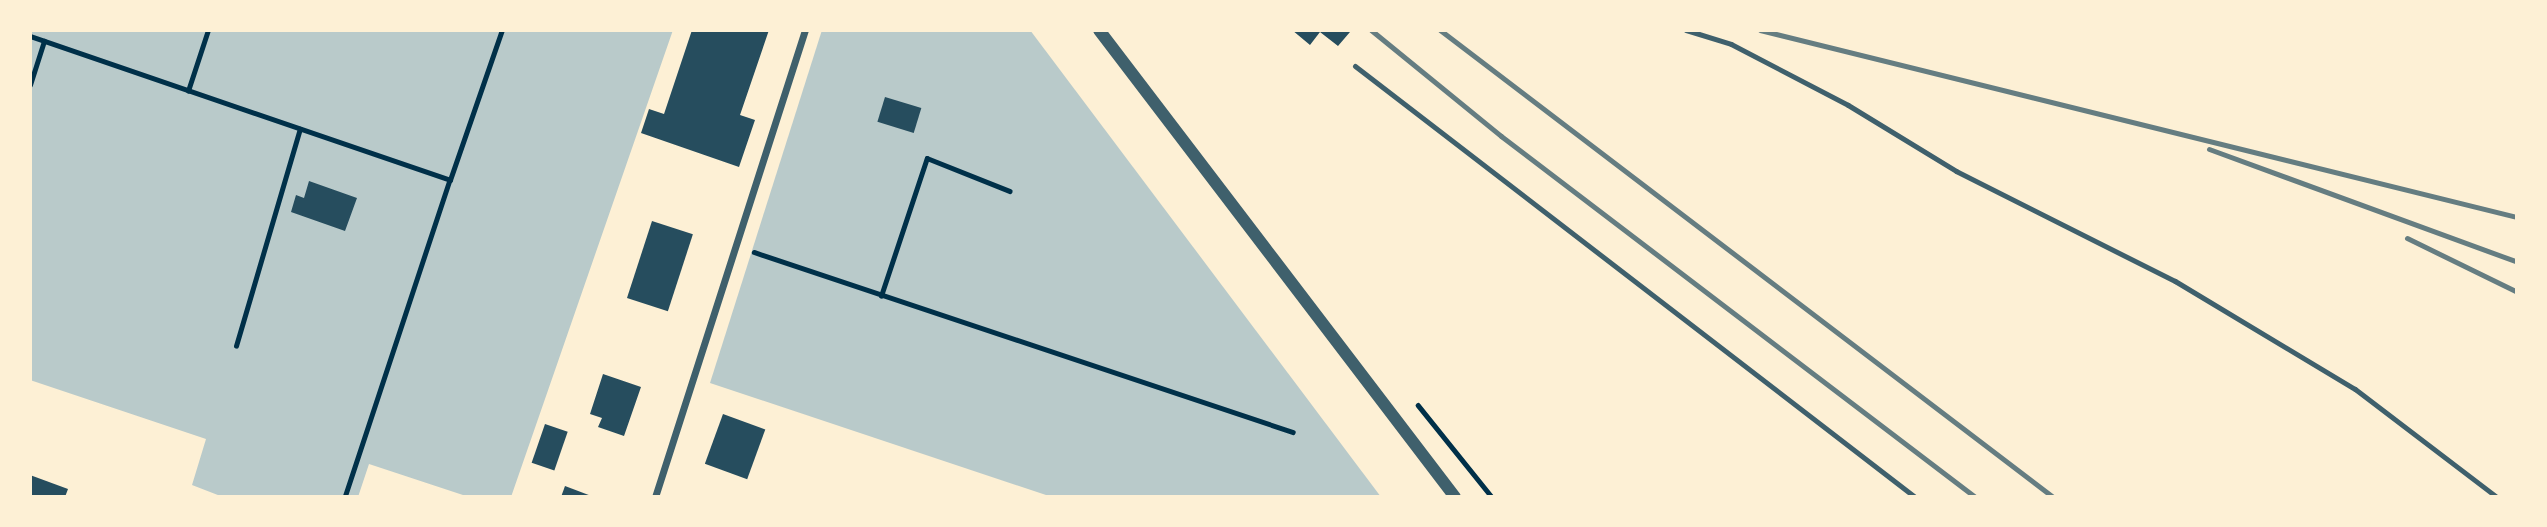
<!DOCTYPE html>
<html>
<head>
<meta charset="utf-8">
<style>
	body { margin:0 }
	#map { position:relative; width:2547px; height:527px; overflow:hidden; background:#fdf0d5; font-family:Merriweather,serif }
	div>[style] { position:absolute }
	.green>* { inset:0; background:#b9caca }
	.building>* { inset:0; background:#264d5e; transform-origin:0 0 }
	.path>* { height:4.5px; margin:-2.25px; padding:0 2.25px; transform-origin:2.25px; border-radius:2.25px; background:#003049 }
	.service>* { height:5px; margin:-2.5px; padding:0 2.5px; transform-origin:2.5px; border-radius:2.5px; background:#3f606c }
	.minor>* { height:7px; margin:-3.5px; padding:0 3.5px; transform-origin:3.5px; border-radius:3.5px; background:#3f606c }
	.tertiary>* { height:12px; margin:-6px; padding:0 6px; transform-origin:6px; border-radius:6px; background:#3f606c }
	.rail>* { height:5px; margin:-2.5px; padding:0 2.5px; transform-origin:2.5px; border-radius:2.5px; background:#657d81 }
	span { translate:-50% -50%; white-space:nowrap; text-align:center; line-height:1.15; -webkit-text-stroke:7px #fdf0d5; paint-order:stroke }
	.frame { position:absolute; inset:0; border:32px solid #fdf0d5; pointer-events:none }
</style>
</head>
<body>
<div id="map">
	<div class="green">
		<i style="clip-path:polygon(30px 30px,673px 30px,511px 497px,469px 497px,369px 464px,358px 497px,223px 497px,192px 485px,206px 439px,30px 380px)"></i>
		<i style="clip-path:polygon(822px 30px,1030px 30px,1381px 497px,1052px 497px,710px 383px)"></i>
	</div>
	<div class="building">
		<i style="clip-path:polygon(692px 30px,769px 30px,740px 115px,755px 120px,739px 167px,641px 133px,649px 109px,664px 114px)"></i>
		<i style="clip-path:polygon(1292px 30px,1347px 30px,1350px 32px,1338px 46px,1320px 32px,1310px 45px)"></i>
		<i style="left:885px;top:97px;width:38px;height:26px;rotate:17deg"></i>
		<i style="clip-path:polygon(309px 181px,357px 198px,345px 231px,291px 212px,296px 195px,304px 198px)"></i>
		<i style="left:652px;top:221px;width:43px;height:81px;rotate:18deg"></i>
		<i style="clip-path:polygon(603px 374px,641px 387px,624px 436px,598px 427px,602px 418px,590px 414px)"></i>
		<i style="left:723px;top:414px;width:45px;height:53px;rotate:20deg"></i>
		<i style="left:545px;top:424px;width:24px;height:41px;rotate:19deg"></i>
		<i style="clip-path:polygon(30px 475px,68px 489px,65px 497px,30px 497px)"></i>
		<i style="clip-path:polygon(565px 486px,594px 497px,561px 497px)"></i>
	</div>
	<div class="path">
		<i style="left:30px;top:36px;width:444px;rotate:18.9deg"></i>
		<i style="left:450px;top:180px;width:334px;rotate:108.3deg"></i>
		<i style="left:30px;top:85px;width:46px;rotate:-72.3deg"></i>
		<i style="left:188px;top:91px;width:64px;rotate:-71.8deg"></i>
		<i style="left:450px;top:180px;width:159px;rotate:-70.9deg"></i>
		<i style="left:754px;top:252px;width:568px;rotate:18.47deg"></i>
		<i style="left:881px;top:296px;width:145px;rotate:-71.6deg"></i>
		<i style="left:927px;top:158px;width:89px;rotate:21.7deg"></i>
		<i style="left:236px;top:346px;width:226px;rotate:-73.6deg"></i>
		<i style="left:1418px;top:405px;width:118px;rotate:51.2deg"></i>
	</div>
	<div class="service">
		<i style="left:1686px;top:30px;width:47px;rotate:17.3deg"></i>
		<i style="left:1731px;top:44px;width:132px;rotate:27.5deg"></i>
		<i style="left:1848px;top:105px;width:127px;rotate:31.4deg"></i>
		<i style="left:1956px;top:171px;width:245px;rotate:26.7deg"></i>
		<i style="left:2175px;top:281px;width:210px;rotate:31deg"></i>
		<i style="left:2355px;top:389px;width:178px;rotate:37.3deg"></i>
		<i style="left:1355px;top:66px;width:707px;rotate:37.58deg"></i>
	</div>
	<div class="minor">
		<i style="left:655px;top:497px;width:490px;rotate:-72.2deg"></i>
	</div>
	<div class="tertiary">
		<i style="left:1099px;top:30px;width:587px;rotate:52.68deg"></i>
	</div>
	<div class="rail">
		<i style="left:1371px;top:30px;width:168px;rotate:39.2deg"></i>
		<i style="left:1501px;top:136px;width:596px;rotate:37.29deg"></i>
		<i style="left:1440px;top:30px;width:771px;rotate:37.3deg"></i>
		<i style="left:1760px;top:30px;width:780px;rotate:13.88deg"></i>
		<i style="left:2209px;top:149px;width:328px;rotate:20.1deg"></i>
		<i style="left:2407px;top:238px;width:123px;rotate:26.1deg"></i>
	</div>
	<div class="frame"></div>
</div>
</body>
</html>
